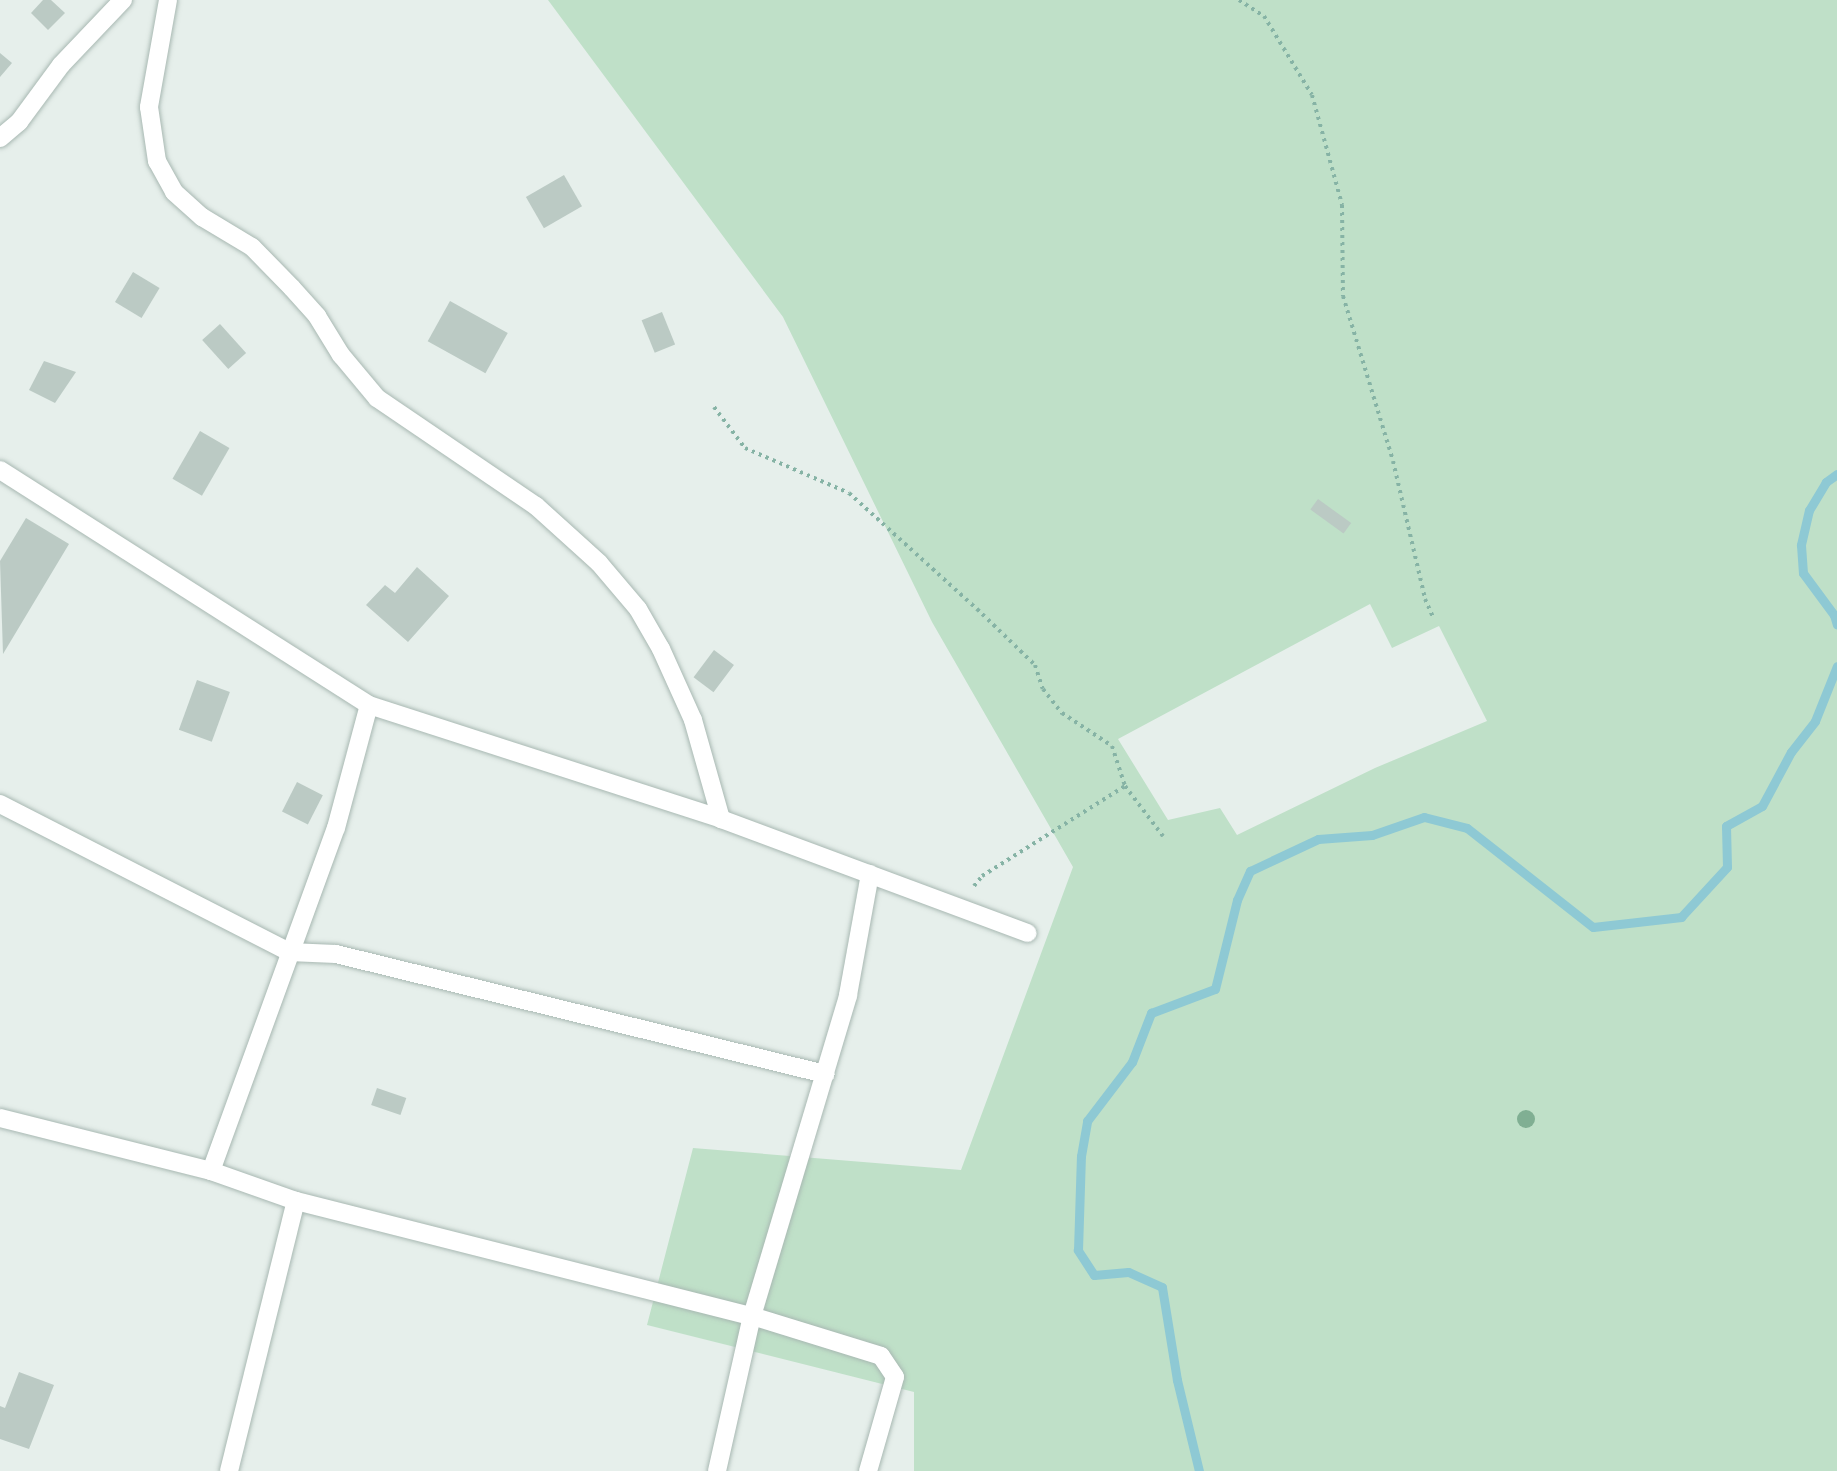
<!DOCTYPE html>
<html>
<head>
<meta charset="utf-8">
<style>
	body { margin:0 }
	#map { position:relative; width:1837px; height:1471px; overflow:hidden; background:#e6efeb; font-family:Lato,sans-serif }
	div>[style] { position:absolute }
	.green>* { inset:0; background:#bfe0c8 }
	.stream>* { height:9px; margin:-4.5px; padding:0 4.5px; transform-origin:4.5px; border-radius:4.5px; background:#8ec9d4 }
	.building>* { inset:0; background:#bbcac4; transform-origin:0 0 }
	.path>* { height:4px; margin-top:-2px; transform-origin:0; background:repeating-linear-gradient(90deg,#86b3a5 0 3px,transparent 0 7.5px) }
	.roads { filter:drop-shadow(0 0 2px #a8b8b2) drop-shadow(0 0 2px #a8b8b2) }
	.minor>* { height:18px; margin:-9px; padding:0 9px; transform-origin:9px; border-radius:9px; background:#fff }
	.trees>* { width:18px; height:18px; margin:-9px; border-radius:50%; background:#80af93 }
	span { translate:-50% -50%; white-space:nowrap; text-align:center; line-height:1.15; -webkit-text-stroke:4.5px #f7fbf9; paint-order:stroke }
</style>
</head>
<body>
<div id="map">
	<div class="green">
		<i style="clip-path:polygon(evenodd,548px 0,1837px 0,1837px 1471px,914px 1471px,914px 1392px,647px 1325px,693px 1148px,961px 1170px,1073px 867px,932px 622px,783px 317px,548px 0,1370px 604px,1392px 648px,1439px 626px,1487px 721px,1375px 768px,1237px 835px,1220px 808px,1168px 820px,1118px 739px,1370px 604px)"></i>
	</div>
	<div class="stream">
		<i style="left:1837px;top:474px;width:14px;rotate:144deg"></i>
		<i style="left:1826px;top:482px;width:33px;rotate:121deg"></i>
		<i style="left:1809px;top:510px;width:36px;rotate:103deg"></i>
		<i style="left:1801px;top:545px;width:28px;rotate:86deg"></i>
		<i style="left:1803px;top:573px;width:52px;rotate:53.6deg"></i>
		<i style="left:1834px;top:615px;width:10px;rotate:73deg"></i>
		<i style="left:1199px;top:1471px;width:94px;rotate:-103.6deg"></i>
		<i style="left:1177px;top:1380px;width:94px;rotate:-99.2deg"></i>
		<i style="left:1162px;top:1287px;width:37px;rotate:-156deg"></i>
		<i style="left:1128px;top:1272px;width:34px;rotate:175deg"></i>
		<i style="left:1094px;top:1275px;width:30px;rotate:-123deg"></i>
		<i style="left:1078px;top:1250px;width:94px;rotate:-88.2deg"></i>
		<i style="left:1081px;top:1156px;width:36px;rotate:-80deg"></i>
		<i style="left:1087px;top:1121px;width:74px;rotate:-52.7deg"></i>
		<i style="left:1132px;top:1062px;width:53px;rotate:-68.8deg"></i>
		<i style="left:1151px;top:1013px;width:68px;rotate:-20.6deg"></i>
		<i style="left:1215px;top:989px;width:92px;rotate:-76.1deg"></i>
		<i style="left:1237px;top:900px;width:32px;rotate:-66deg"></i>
		<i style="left:1250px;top:871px;width:75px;rotate:-25.2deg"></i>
		<i style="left:1318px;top:839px;width:54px;rotate:-4.2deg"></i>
		<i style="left:1372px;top:835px;width:55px;rotate:-19.1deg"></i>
		<i style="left:1424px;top:817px;width:44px;rotate:14.3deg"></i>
		<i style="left:1467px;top:828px;width:160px;rotate:38.2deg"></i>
		<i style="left:1593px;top:927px;width:89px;rotate:-6.5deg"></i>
		<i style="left:1681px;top:917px;width:68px;rotate:-47.4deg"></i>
		<i style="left:1727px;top:867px;width:41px;rotate:-91.4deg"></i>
		<i style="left:1726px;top:826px;width:41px;rotate:-29.1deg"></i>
		<i style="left:1762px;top:806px;width:61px;rotate:-61.8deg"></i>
		<i style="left:1791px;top:752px;width:39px;rotate:-52deg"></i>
		<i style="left:1815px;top:721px;width:59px;rotate:-68.2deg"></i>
	</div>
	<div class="building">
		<i style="clip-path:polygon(43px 0,51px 0,65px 13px,48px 30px,31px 13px)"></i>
		<i style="clip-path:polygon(0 53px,12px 63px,0 77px)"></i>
		<i style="left:564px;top:175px;width:36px;height:44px;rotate:60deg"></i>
		<i style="left:133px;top:272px;width:31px;height:35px;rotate:31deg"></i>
		<i style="left:450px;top:301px;width:66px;height:46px;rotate:29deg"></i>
		<i style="left:662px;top:312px;width:35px;height:22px;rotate:68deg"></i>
		<i style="left:220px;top:324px;width:39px;height:24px;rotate:48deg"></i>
		<i style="clip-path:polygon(44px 361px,76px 372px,55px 403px,29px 390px)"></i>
		<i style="left:200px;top:431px;width:34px;height:55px;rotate:30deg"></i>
		<i style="left:1318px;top:499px;width:41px;height:13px;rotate:36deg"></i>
		<i style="clip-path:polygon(26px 518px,69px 544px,3px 654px,0 561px)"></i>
		<i style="clip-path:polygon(417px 567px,449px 596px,408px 642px,366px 605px,385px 585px,395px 593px)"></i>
		<i style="left:714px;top:650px;width:25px;height:34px;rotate:37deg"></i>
		<i style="left:197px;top:680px;width:35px;height:53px;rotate:20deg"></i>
		<i style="left:297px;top:782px;width:29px;height:33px;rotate:27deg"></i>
		<i style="left:377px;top:1088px;width:31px;height:18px;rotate:19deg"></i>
		<i style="clip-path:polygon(19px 1372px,54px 1385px,29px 1449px,0 1439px,0 1406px,5px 1408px)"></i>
	</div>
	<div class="path">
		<i style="left:1239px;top:0;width:30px;rotate:33deg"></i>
		<i style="left:1264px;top:16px;width:92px;rotate:58.7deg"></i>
		<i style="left:1312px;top:95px;width:114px;rotate:74.7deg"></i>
		<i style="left:1342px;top:205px;width:91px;rotate:89.4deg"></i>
		<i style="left:1343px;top:296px;width:172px;rotate:73.1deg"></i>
		<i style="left:1393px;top:461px;width:142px;rotate:76.9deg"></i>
		<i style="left:1425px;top:599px;width:22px;rotate:66deg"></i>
		<i style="left:714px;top:407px;width:51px;rotate:52.9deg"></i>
		<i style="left:745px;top:448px;width:113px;rotate:23.4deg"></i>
		<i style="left:849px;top:493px;width:173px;rotate:42.2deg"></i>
		<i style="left:977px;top:609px;width:81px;rotate:44deg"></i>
		<i style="left:1035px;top:665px;width:25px;rotate:72deg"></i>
		<i style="left:1043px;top:689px;width:31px;rotate:52deg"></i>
		<i style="left:1062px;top:713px;width:60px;rotate:33.4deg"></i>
		<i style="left:1112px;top:746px;width:42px;rotate:72deg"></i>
		<i style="left:1125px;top:786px;width:63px;rotate:52.8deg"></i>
		<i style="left:974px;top:886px;width:13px;rotate:-51deg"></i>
		<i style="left:982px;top:876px;width:169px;rotate:-32.2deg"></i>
	</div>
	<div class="roads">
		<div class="minor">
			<i style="left:168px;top:0;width:109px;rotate:100.1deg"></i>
			<i style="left:149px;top:107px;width:55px;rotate:81.6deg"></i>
			<i style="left:157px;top:161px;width:35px;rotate:61deg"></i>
			<i style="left:174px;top:192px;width:38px;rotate:42deg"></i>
			<i style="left:202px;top:217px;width:58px;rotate:31deg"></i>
			<i style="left:252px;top:247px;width:57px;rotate:45.7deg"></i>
			<i style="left:292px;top:288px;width:38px;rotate:48deg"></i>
			<i style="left:317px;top:316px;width:46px;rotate:58.4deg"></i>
			<i style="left:341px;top:355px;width:56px;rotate:50.1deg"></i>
			<i style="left:377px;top:398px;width:192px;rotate:34.2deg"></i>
			<i style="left:536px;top:506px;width:85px;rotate:42.1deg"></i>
			<i style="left:599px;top:563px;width:60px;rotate:49.7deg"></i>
			<i style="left:638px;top:609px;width:46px;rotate:60.1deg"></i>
			<i style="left:661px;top:649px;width:78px;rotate:65.7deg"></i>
			<i style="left:693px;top:720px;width:103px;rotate:74.2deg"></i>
			<i style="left:0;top:138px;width:25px;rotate:-40deg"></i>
			<i style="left:19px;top:122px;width:71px;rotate:-53.6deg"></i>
			<i style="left:61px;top:65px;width:90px;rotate:-46.4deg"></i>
			<i style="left:0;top:470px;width:437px;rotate:32.5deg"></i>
			<i style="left:369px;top:705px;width:370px;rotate:17.9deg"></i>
			<i style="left:721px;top:819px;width:327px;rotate:20.4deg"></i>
			<i style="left:0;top:804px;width:325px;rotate:27.1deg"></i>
			<i style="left:289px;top:952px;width:47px;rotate:2.4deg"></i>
			<i style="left:336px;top:954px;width:504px;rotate:13.79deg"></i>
			<i style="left:0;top:1118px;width:218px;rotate:14.1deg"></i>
			<i style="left:211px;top:1171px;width:90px;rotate:19.4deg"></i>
			<i style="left:296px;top:1201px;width:470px;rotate:14.2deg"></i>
			<i style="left:752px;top:1316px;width:135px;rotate:17.2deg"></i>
			<i style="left:881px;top:1356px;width:25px;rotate:56deg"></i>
			<i style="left:895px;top:1377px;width:98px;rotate:106deg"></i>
			<i style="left:211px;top:1171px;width:365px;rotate:-70deg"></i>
			<i style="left:336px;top:828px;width:127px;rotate:-75deg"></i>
			<i style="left:229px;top:1471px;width:278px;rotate:-76.1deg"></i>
			<i style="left:717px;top:1471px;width:159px;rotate:-77.3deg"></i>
			<i style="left:752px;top:1316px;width:335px;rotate:-73.3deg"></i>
			<i style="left:848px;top:995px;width:123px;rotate:-79.7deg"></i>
		</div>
	</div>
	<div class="trees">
		<i style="left:1526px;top:1119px"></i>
	</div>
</div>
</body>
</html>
